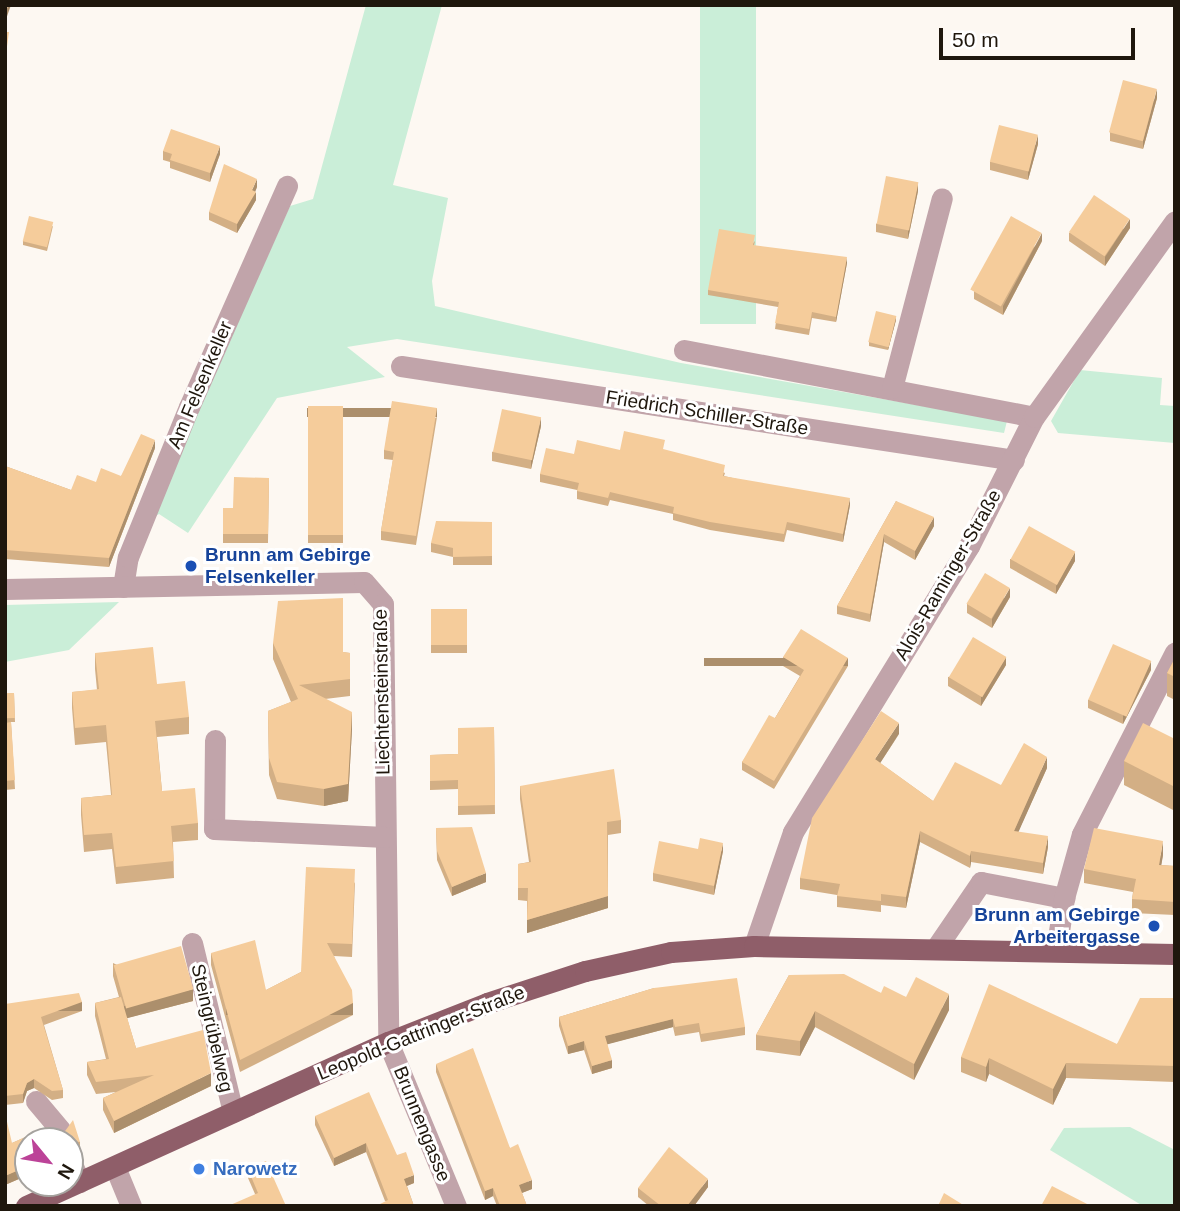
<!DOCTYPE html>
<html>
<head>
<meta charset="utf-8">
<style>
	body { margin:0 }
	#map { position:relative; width:1180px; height:1211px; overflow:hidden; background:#fdf8f2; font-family:Helvetica,sans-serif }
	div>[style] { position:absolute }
	.green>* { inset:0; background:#caeed8; transform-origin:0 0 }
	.minor>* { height:21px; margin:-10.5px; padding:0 10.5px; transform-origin:10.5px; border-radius:10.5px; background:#c1a4aa }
	.major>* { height:21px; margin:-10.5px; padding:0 10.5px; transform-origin:10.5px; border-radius:10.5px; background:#8f5e69 }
	.wall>* { inset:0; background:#d3af85; transform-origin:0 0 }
	.shaded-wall>* { inset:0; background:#ac8f6c; transform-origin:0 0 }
	.building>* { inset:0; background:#f5cc9b; transform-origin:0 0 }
	.dots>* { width:19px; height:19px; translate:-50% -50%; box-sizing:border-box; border:4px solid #fff; border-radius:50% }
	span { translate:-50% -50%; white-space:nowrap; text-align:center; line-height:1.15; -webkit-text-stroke:6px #fff; paint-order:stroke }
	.street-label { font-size:19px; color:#1f170d }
	.transit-label { font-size:19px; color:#164399; font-weight:700 }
	.left { translate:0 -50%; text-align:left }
	.right { translate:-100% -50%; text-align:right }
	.shop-label { font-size:19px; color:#366cbe; font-weight:700 }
	.frame { position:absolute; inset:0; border:7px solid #1f170d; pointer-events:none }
	.north { position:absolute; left:14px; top:1127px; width:70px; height:70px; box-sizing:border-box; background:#fff; border:2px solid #a5a29e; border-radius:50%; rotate:120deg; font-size:19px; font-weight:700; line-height:28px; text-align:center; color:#1f170d }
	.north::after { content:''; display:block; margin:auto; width:24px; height:32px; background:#bc4398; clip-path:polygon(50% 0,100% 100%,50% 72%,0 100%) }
	.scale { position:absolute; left:939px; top:28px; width:196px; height:32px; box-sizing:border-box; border:4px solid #1f170d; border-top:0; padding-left:9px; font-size:21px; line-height:24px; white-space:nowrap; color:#1f170d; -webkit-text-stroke:5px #fff; paint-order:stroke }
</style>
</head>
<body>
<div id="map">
	<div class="green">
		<i style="clip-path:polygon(366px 5px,442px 5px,393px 185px,448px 198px,432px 281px,435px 306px,681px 363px,1007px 421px,1004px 433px,397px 339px,347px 347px,385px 377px,277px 398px,188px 533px,159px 514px,149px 520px,290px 206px,313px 199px)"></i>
		<i style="left:700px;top:5px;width:56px;height:319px"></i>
		<i style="clip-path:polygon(1080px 370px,1162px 378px,1160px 405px,1175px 406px,1175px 443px,1058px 433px,1051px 421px)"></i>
		<i style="clip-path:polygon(119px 602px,69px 650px,5px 662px,5px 605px)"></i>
		<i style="clip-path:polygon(1130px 1127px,1175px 1150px,1175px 1206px,1143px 1206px,1050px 1150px,1064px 1128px)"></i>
	</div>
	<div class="minor">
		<i style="left:684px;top:350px;width:356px;rotate:10.8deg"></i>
		<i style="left:401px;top:366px;width:620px;rotate:8.72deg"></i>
		<i style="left:892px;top:388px;width:196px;rotate:-75.3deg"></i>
		<i style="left:123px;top:587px;width:30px;rotate:-81deg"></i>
		<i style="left:128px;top:557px;width:162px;rotate:-67.9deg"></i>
		<i style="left:189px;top:407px;width:242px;rotate:-66.1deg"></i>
		<i style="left:5px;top:589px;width:359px;rotate:-1.1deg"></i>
		<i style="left:364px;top:582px;width:29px;rotate:49deg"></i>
		<i style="left:383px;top:604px;width:438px;rotate:89.3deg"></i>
		<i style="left:388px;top:1042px;width:178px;rotate:67.5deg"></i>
		<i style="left:215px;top:740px;width:89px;rotate:90.6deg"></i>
		<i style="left:214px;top:829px;width:171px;rotate:2.7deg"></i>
		<i style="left:192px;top:943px;width:174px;rotate:76.4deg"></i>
		<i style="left:754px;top:946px;width:120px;rotate:-71.1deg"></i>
		<i style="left:793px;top:832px;width:336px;rotate:-58.4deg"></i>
		<i style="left:969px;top:546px;width:144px;rotate:-63.3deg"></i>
		<i style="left:1034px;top:417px;width:241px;rotate:-54.3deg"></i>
		<i style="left:936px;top:948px;width:80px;rotate:-55.7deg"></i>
		<i style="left:981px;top:882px;width:85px;rotate:10.9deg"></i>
		<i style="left:1056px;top:951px;width:54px;rotate:-81.4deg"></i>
		<i style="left:1064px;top:898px;width:66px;rotate:-74.3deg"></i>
		<i style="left:1082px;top:834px;width:204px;rotate:-62.9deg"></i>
		<i style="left:36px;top:1101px;width:38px;rotate:50deg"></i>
		<i style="left:70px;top:1159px;width:25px;rotate:67deg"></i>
		<i style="left:115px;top:1167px;width:42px;rotate:67.7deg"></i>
	</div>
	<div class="major">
		<i style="left:26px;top:1206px;width:397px;rotate:-24.4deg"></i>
		<i style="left:388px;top:1042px;width:106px;rotate:-21.5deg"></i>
		<i style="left:487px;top:1003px;width:103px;rotate:-18.1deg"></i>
		<i style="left:585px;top:971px;width:88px;rotate:-12.5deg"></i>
		<i style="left:671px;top:952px;width:83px;rotate:-4.1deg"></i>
		<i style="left:754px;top:946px;width:421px;rotate:1.1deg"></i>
	</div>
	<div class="wall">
		<i style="clip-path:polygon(1157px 98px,1143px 149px,1110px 141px,1110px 132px)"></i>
		<i style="clip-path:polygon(1038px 144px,1028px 180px,990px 170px,990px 162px)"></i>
		<i style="clip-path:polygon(163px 151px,220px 154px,210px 182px,170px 168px,170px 162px,163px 160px)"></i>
		<i style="clip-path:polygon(257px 187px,255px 191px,256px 200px,237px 233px,209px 220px,209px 212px)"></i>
		<i style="clip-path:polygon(918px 191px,908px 239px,876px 232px,876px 224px)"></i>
		<i style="clip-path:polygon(53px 226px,47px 251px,23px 245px,23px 241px)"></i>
		<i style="clip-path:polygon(1130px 228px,1105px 266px,1069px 241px,1069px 233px)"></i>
		<i style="clip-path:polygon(755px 241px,754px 246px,847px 263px,836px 322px,812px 318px,809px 335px,775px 329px,778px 307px,708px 295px,708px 290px)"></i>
		<i style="clip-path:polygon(1042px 241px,1003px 315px,974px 299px,974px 291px)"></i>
		<i style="clip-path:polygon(896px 320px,888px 350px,869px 346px,869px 342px)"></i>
		<i style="left:308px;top:406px;width:35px;height:137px"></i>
		<i style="clip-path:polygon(437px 417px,416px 545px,381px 540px,381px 531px,393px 460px,384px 459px,384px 450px)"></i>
		<i style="clip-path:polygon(541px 426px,531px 469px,492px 461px,492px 452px)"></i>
		<i style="clip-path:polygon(155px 448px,109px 567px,5px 559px,5px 466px,71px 490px,96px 482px,121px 476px)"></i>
		<i style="clip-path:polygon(620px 450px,665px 450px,725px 473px,724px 476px,850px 505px,843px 542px,787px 530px,784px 542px,710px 530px,673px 520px,673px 514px,610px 500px,608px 506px,577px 499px,577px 490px,540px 482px,540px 474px,574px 454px)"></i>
		<i style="clip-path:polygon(269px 478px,268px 543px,223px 543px,223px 508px,233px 508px)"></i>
		<i style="clip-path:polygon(896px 501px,934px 526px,915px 560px,884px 542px,870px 622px,837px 614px,837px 606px)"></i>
		<i style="clip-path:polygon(492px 522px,492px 565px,453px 565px,453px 557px,431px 552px,431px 543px)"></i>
		<i style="clip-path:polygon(1010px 559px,1075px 561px,1056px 594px,1010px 568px)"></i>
		<i style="clip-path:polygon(1010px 597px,992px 628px,967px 613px,967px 604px)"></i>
		<i style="left:431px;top:609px;width:36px;height:44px"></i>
		<i style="clip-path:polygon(273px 643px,350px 653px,350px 696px,325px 699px,352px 729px,348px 801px,324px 806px,277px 799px,269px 775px,268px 711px,291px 702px,273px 659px)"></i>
		<i style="clip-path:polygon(95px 653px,157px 684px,189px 717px,189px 734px,157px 737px,162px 791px,198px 823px,198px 840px,173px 842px,174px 878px,116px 884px,112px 849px,84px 852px,81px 815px,81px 798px,111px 795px,106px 742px,75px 745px,72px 708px,72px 692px,97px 690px,95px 669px)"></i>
		<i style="clip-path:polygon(783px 657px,848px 666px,774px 789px,742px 770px,742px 762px,775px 718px,800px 676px,783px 666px)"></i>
		<i style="clip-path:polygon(1175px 658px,1175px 700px,1167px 696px,1167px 673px)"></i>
		<i style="clip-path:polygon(1006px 665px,981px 706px,948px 686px,948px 677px)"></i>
		<i style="clip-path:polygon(1151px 670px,1123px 724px,1088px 708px,1088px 700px)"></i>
		<i style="clip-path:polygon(14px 693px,15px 722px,11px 722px,15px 789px,5px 790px,5px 694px)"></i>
		<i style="clip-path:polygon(494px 727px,495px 814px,458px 815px,458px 789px,430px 790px,430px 755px,458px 754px)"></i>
		<i style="clip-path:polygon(899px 734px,880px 763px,933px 801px,1001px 785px,1047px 768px,1018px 832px,1048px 847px,1043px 874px,971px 862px,970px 868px,920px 842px,906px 908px,881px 905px,881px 912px,837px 907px,837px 895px,800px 889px,800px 878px)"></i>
		<i style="clip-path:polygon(1175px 739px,1175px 811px,1124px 785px,1124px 761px)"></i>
		<i style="clip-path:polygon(520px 786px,621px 820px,621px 833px,608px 835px,608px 908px,527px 933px,527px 901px,518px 900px,518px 864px,529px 862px,520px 799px)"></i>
		<i style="clip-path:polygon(436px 828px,486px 882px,452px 896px,437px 860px)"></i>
		<i style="clip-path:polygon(698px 849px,723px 851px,714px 895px,653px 881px,653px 873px)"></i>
		<i style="clip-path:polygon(1163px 855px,1161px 865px,1175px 866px,1175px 915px,1132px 913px,1132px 899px,1133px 892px,1084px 883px,1084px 869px)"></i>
		<i style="clip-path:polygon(355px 882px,352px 957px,334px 956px,353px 1015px,240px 1072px,211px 965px,211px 953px,266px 990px,301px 972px)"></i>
		<i style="clip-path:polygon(113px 963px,193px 1001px,127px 1018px,136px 1048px,211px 1086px,114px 1133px,103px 1110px,103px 1098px,116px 1092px,96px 1094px,87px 1075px,87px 1062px,106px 1059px,95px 1016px,95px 1003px,119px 997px,113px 976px)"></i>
		<i style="clip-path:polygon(789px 975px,881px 993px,906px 997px,949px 1010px,914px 1080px,815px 1027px,800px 1056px,756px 1050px,756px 1035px)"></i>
		<i style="clip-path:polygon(654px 988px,745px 1027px,745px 1035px,701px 1042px,699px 1032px,675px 1036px,673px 1027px,607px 1044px,612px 1068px,592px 1074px,584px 1050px,568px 1054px,559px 1026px,559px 1017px)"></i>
		<i style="clip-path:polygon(1175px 998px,1175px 1082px,1066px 1078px,1053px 1105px,989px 1074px,986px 1082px,961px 1072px,961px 1057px,1117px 1044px)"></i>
		<i style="clip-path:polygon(5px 1004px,82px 1011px,44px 1025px,63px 1090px,63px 1098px,52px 1100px,34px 1088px,27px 1091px,23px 1103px,5px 1105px)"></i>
		<i style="clip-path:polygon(436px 1064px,510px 1148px,532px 1189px,522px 1193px,527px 1206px,497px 1206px,493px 1196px,485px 1200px,436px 1072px)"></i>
		<i style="clip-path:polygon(315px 1116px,397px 1155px,414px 1183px,407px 1186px,414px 1206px,385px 1201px,366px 1152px,334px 1166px,315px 1125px)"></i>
		<i style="clip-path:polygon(48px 1127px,80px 1142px,80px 1150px,70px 1149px,70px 1141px,28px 1141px,28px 1175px,5px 1185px,12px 1143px)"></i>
		<i style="clip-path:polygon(248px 1169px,286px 1206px,255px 1194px,248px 1178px)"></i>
		<i style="clip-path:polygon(708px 1187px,694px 1206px,649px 1206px,638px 1197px,638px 1188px)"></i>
	</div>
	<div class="shaded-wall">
		<i style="clip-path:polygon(8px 5px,11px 5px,5px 22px,5px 15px)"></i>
		<i style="clip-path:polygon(1157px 89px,1157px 98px,1143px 149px,1143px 141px)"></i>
		<i style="clip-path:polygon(1038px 135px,1038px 144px,1028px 180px,1028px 172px)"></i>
		<i style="clip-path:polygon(220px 146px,220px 154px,210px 182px,210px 173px)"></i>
		<i style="clip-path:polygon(257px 179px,257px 187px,254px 195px,256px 192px,256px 200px,237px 233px,237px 224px)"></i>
		<i style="clip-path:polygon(918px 182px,918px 191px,908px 239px,908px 231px)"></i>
		<i style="clip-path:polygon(1130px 219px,1130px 228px,1105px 266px,1105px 257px)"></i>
		<i style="clip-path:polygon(1042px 233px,1042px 241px,1003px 315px,1003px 306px)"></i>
		<i style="clip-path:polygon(847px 257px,847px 263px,836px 322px,836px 317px)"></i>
		<i style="clip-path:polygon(896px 316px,896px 320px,888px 350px,888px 346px)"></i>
		<i style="left:437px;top:408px;width:9px;height:130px;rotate:90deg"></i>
		<i style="clip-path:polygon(541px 417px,541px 426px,531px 469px,531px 461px)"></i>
		<i style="clip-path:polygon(155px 440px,155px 448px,109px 567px,109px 558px)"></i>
		<i style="clip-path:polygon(850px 498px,850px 505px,843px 542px,843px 534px)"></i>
		<i style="clip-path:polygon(934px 517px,934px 526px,915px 560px,915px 551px)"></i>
		<i style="clip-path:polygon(884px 534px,884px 542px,870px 622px,870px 614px)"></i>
		<i style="clip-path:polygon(1075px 552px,1075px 561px,1056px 594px,1056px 586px)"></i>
		<i style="clip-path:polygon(1010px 588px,1010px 597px,992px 628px,992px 619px)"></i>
		<i style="clip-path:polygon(1006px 657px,1006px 665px,981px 706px,981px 697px)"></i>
		<i style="left:848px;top:658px;width:8px;height:144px;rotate:90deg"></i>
		<i style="clip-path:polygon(1151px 661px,1151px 670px,1123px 724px,1123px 716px)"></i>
		<i style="clip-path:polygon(352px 712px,352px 729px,348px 801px,324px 806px,324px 789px)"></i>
		<i style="clip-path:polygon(899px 723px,899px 734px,875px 771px,875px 759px)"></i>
		<i style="clip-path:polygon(1047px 757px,1047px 768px,1014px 842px,1014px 831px)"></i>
		<i style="clip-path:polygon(920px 831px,920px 842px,906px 908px,906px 897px)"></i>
		<i style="clip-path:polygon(1048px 836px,1048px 847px,1043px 874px,1043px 863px)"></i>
		<i style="clip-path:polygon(1163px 841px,1163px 855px,1159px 879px,1159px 865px)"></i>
		<i style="clip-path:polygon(723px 843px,723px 851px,714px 895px,714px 886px)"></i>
		<i style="clip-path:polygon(971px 851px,971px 862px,970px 868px,970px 856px)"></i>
		<i style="clip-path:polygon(486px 873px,486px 882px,452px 896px,452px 887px)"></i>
		<i style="clip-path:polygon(608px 896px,608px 908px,527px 933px,527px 920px)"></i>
		<i style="clip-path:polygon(193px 989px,193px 1001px,124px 1019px,124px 1006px)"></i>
		<i style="clip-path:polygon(949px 994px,949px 1010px,914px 1080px,914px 1064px)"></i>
		<i style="left:82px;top:1002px;width:9px;height:44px;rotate:90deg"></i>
		<i style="left:353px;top:1003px;width:12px;height:127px;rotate:90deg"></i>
		<i style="clip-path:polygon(815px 1011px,815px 1027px,800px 1056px,800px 1041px)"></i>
		<i style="clip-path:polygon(673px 1019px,673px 1027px,605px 1045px,605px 1036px)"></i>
		<i style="clip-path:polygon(584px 1041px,584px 1050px,568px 1054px,568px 1046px)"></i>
		<i style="clip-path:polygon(989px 1058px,989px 1074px,986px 1082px,986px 1067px)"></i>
		<i style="clip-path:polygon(612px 1060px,612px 1068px,592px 1074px,592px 1066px)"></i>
		<i style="clip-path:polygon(1066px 1063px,1066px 1078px,1053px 1105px,1053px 1089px)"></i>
		<i style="clip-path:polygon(211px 1073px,211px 1086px,114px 1133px,114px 1121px)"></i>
		<i style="clip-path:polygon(34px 1079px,34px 1088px,27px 1091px,23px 1103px,23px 1094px,27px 1083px)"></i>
		<i style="clip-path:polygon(366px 1143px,366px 1152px,334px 1166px,334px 1158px)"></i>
		<i style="clip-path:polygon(28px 1166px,28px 1175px,5px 1185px,5px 1176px)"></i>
		<i style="clip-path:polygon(414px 1175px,414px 1183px,404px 1187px,404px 1179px)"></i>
		<i style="clip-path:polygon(708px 1179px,708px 1187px,694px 1206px,687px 1206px)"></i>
		<i style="clip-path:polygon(532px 1180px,532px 1189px,519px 1194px,519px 1185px)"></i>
		<i style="clip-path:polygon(493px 1188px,493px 1196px,485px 1200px,485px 1191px)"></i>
	</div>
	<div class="building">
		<i style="clip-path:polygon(5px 5px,8px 5px,5px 15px)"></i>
		<i style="clip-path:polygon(5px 32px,9px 32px,5px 61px)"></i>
		<i style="left:1123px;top:80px;width:35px;height:54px;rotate:15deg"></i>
		<i style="left:999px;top:125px;width:40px;height:38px;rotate:14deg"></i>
		<i style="clip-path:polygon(171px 129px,220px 146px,210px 173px,170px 160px,172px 154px,163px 151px)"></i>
		<i style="clip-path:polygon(224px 164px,257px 179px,252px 190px,256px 192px,237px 224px,209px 212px)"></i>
		<i style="left:886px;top:176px;width:33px;height:49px;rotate:11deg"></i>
		<i style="left:1094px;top:195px;width:43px;height:45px;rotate:34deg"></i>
		<i style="left:29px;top:216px;width:25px;height:26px;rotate:14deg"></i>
		<i style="left:1011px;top:216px;width:35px;height:84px;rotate:29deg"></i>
		<i style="clip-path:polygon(719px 229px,755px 235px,753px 245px,847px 257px,836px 317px,812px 312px,809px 329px,775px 323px,779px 302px,708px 290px)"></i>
		<i style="left:876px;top:311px;width:21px;height:32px;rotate:14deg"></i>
		<i style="clip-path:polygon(392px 401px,437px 408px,416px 536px,381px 531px,394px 452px,384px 450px)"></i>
		<i style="left:308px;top:406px;width:35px;height:129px"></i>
		<i style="left:502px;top:409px;width:40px;height:44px;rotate:12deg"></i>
		<i style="clip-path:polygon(624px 431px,665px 440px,663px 449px,725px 465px,723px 476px,850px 498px,843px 534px,787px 522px,784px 534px,710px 522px,673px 513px,674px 507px,610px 492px,608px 498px,577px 491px,579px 483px,540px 474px,546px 448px,574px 454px,577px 440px,620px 450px)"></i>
		<i style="clip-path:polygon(141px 434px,155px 440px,109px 558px,5px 550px,5px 466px,71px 490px,77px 475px,96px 482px,101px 468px,121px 476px)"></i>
		<i style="clip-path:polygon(234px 477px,269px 478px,268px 534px,223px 534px,223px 508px,233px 508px)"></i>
		<i style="clip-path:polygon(896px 501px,934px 517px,915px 551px,884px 534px,870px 614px,837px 606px)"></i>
		<i style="clip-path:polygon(436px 521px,492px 522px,492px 556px,453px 557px,453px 548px,431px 543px)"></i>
		<i style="left:1029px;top:526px;width:53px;height:38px;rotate:29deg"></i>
		<i style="left:985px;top:573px;width:29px;height:36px;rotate:31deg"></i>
		<i style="clip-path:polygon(343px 598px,343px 652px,350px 653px,350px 679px,299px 685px,352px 712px,348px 784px,324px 789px,277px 782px,269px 758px,268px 711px,298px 699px,273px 643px,278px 601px)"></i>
		<i style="left:431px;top:609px;width:36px;height:36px"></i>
		<i style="clip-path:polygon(801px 629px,848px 658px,774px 781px,742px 762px,769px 715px,775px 718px,804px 670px,783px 657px)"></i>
		<i style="left:973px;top:637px;width:39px;height:47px;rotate:31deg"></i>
		<i style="left:1113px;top:644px;width:42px;height:61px;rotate:24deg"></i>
		<i style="clip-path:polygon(153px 647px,157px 684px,185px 681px,189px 717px,155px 721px,162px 791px,195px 788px,198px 823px,171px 826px,174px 861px,116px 867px,112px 833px,84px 835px,81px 798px,112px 795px,106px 725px,75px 728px,72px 692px,99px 689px,95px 653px)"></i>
		<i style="clip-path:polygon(1175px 658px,1175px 677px,1167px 673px)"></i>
		<i style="left:14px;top:693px;width:25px;height:9px;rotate:88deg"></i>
		<i style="clip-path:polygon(881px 711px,899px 723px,875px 759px,933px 801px,955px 762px,1001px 785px,1024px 743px,1047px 757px,1014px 831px,1048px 836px,1043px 863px,971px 851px,970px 856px,920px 831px,906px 897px,881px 894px,881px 901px,837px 896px,840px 884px,800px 878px,812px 818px)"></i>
		<i style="clip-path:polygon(11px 722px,15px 780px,5px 781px,5px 723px)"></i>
		<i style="clip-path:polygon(1143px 723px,1175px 739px,1175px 787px,1124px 761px)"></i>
		<i style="clip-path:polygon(494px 727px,495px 805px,458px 806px,458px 780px,430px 781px,430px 755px,458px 754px,458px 728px)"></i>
		<i style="clip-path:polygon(614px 769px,621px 820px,607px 822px,608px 896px,527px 920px,528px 888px,518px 888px,518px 864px,531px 862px,520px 786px)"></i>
		<i style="clip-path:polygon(472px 827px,486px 873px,452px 887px,437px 851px,436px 828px)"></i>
		<i style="clip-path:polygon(1094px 828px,1163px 841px,1159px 865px,1175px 866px,1175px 902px,1132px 899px,1136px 879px,1084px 869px)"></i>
		<i style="clip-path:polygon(700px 838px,723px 843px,714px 886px,653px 873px,659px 841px,698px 849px)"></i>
		<i style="clip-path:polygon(306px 867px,355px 869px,352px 944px,327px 943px,352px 990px,353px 1003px,240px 1060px,211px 953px,255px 940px,266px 990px,301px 972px)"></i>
		<i style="left:181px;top:946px;width:45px;height:70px;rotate:74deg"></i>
		<i style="clip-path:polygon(844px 974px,881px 993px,884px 986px,906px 997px,916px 977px,949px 994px,914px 1064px,815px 1011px,800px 1041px,756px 1035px,789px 975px)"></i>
		<i style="clip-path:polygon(737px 978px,745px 1027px,701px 1034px,699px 1023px,675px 1027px,673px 1019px,605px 1036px,612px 1060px,592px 1066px,584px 1041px,568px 1046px,559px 1017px,654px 988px)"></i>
		<i style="clip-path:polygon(989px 984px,1117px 1044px,1140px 998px,1175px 998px,1175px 1066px,1066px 1063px,1053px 1089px,989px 1058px,986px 1067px,961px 1057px)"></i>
		<i style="clip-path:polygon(79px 993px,82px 1002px,41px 1017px,63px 1090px,52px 1091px,34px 1079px,27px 1083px,23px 1094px,5px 1096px,5px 1004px)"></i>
		<i style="clip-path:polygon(121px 997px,136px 1048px,203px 1030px,211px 1073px,114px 1121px,103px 1098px,154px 1075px,96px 1082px,87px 1062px,109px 1059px,95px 1003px)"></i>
		<i style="clip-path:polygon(473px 1048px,510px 1148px,518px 1144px,532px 1180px,519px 1185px,527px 1206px,500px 1206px,493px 1188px,485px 1191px,436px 1064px)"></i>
		<i style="clip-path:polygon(369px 1092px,397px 1155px,406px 1152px,414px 1175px,404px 1179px,414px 1206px,376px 1206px,388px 1200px,366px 1143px,334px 1158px,315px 1116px)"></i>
		<i style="clip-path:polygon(5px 1113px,12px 1143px,48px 1127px,63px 1134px,73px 1120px,80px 1142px,64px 1139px,63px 1141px,28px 1141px,28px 1166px,5px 1176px)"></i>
		<i style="clip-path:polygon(669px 1147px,708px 1179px,687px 1206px,661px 1206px,638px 1188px)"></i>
		<i style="clip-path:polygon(266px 1161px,286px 1206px,228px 1206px,258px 1193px,248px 1169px)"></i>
		<i style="clip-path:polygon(1052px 1186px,1091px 1206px,1041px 1206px)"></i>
		<i style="clip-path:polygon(944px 1193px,965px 1206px,938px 1206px)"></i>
	</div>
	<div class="dots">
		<i style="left:191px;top:566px;background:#1a4fb4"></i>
		<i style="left:1154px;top:926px;background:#1a4fb4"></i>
		<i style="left:199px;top:1169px;background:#3f7fe0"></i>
	</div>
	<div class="street-label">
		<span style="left:200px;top:385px;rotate:-67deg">Am Felsenkeller</span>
		<span style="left:707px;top:413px;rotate:9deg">Friedrich Schiller-Straße</span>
		<span style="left:948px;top:575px;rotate:-60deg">Alois-Raminger-Straße</span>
		<span style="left:382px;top:692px;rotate:-91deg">Liechtensteinstraße</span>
		<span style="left:212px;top:1028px;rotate:77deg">Steingrübelweg</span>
		<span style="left:421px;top:1033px;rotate:-22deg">Leopold-Gattringer-Straße</span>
		<span style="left:422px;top:1124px;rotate:68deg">Brunnengasse</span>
	</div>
	<div class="transit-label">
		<span class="left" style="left:205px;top:566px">Brunn am Gebirge<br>Felsenkeller</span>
		<span class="right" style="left:1140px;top:926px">Brunn am Gebirge<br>Arbeitergasse</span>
	</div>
	<div class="shop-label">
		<span class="left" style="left:213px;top:1169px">Narowetz</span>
	</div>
	<div class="frame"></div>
	<div class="north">N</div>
	<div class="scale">50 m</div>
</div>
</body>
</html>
